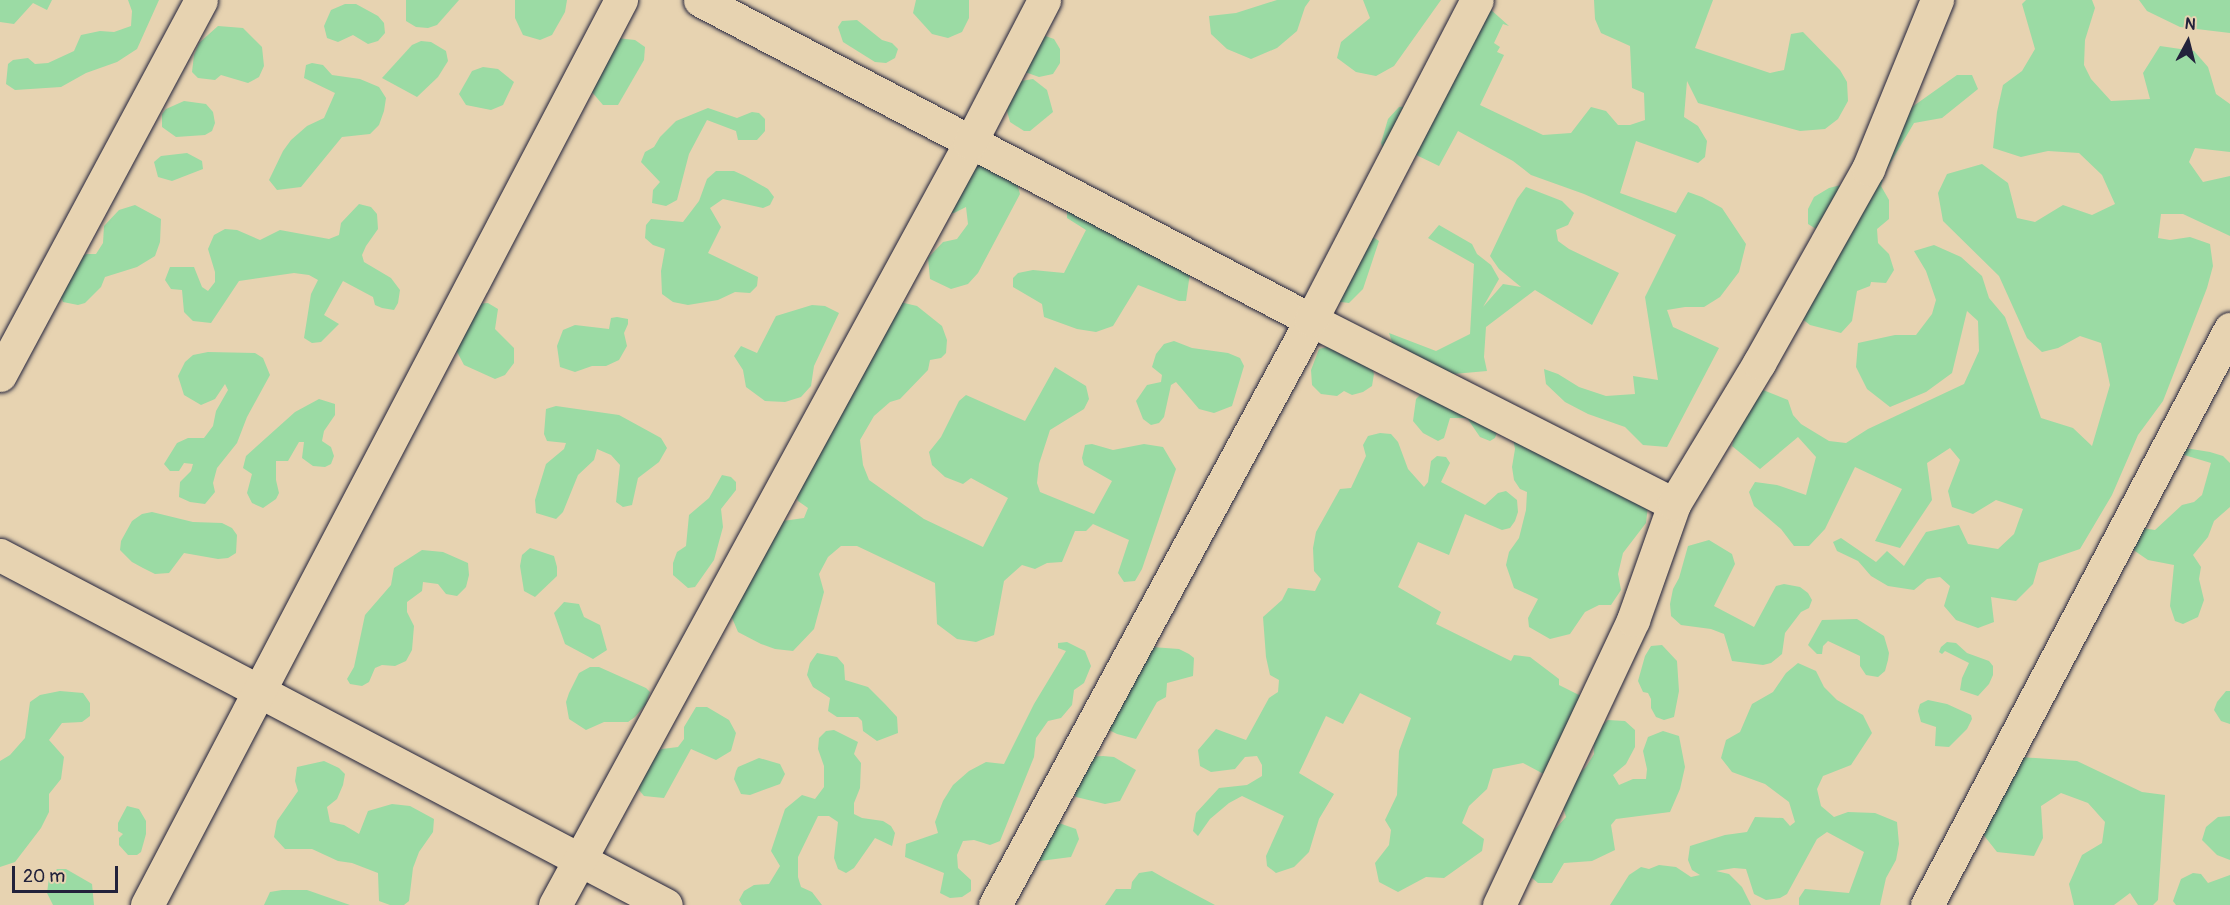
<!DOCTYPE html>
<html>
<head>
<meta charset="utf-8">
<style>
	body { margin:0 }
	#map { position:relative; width:2230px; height:905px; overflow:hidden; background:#e7d3b1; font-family:Pangolin,sans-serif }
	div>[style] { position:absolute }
	.green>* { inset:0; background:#9bdba4 }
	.roads { filter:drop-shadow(0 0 2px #22223b) drop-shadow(0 0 2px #22223b) }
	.minor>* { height:33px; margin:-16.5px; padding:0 16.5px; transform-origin:16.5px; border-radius:16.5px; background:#e7d3b1 }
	span { translate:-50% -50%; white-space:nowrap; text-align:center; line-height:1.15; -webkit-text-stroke:4.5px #e7d3b1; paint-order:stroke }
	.north { position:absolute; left:2158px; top:12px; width:60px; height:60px; -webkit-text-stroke:4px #e7d3b1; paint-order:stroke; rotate:7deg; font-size:16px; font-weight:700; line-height:24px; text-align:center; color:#22223b }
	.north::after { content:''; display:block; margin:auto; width:21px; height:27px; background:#22223b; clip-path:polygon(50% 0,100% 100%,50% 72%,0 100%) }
	.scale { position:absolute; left:12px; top:866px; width:106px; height:27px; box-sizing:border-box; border:3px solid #22223b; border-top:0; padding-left:8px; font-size:18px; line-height:21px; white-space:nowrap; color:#22223b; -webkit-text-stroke:4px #e7d3b1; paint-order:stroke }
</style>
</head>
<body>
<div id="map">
	<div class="green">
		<i style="clip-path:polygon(0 0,52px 0,47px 10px,33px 3px,14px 24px,0 22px)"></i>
		<i style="clip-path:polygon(128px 0,159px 0,137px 49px,117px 62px,86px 73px,61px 87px,15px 90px,6px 84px,8px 64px,13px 60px,28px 58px,35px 64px,48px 63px,74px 51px,81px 35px,100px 31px,114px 32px,131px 26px,132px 11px)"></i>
		<i style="clip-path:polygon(406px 0,459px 0,437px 25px,428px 28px,416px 27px,406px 21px)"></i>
		<i style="clip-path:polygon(515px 0,567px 0,565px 12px,552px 35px,540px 40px,523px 35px,515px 18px)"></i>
		<i style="clip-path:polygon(916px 0,969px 0,969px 18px,962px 32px,948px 38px,932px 34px,913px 13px)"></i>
		<i style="clip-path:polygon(1277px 0,1310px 0,1305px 7px,1297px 31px,1277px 48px,1251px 59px,1227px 49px,1211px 34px,1209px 16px,1236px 13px)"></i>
		<i style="clip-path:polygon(1363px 0,1441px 0,1394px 66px,1376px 76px,1356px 72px,1337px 58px,1341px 42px,1370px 18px)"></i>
		<i style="clip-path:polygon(1480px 0,1509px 26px,1503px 24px,1494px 43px,1500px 47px,1497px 52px,1504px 55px,1480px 105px,1543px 135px,1571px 133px,1591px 107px,1606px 111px,1618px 125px,1630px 125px,1645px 120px,1644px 93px,1632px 88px,1630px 46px,1601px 33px,1595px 19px,1594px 0,1713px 0,1695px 48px,1770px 73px,1784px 70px,1791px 34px,1803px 32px,1840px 70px,1847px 82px,1848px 101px,1838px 119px,1825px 129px,1800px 131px,1698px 103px,1687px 81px,1684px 117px,1698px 126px,1707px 141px,1705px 157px,1698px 163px,1636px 141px,1620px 193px,1676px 213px,1688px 192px,1702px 197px,1722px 208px,1746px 244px,1739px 272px,1720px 297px,1704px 307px,1685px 307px,1667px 310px,1673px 327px,1719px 348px,1667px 447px,1643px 445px,1625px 427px,1588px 414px,1565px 402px,1546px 384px,1544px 369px,1558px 374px,1579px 387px,1606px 396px,1635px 394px,1633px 376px,1658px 380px,1645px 297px,1676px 235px,1584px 194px,1531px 175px,1513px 161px,1458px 131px,1439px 166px,1410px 152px,1385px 154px,1381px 143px,1388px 119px,1399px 107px,1411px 106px)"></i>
		<i style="clip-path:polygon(2026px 0,2092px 0,2095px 8px,2085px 40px,2084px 65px,2091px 79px,2111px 101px,2150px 99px,2143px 73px,2160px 46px,2194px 51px,2208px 67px,2216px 94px,2230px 104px,2230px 152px,2195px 148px,2189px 162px,2203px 182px,2230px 176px,2230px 236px,2183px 214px,2161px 214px,2158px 238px,2170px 240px,2190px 237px,2210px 244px,2213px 266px,2207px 288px,2163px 401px,2138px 435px,2112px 495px,2080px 549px,2039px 563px,2033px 584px,2016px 601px,1991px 597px,1994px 622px,1978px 628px,1956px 620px,1944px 606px,1950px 586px,1940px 577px,1927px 579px,1914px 590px,1888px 586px,1871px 576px,1858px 561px,1837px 551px,1833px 542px,1841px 538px,1876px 562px,1887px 551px,1904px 566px,1926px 532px,1959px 525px,1968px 544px,1998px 549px,2014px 534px,2023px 509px,1996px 500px,1973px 514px,1952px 507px,1948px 491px,1960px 460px,1950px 448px,1927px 463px,1932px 500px,1900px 548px,1875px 541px,1902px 489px,1855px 467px,1825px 529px,1809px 546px,1794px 546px,1781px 529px,1754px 506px,1749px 492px,1755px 482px,1777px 485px,1806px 495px,1816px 457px,1798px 437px,1760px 469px,1732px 446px,1741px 411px,1763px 390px,1788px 400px,1793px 415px,1801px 424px,1829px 441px,1846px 443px,1868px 429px,1964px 384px,1979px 351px,1978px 321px,1967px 311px,1952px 373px,1926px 392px,1890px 407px,1867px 389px,1856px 367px,1858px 343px,1895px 335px,1916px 335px,1932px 314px,1936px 300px,1926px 271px,1914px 251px,1934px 245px,1961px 257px,1982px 276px,1989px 298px,2005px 317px,2041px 418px,2073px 428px,2092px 446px,2110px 385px,2101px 343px,2080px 336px,2058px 348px,2042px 352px,2027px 338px,1999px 276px,1943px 221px,1938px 193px,1947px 174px,1982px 164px,2008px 183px,2017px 218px,2035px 222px,2063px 205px,2092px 215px,2115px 204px,2102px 175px,2079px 153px,2048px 151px,2021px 157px,1993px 148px,1997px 112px,2003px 85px,2022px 71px,2035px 49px,2022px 4px)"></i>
		<i style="clip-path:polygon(2139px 0,2230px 0,2230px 33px,2180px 27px,2147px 11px)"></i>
		<i style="clip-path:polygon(345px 4px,356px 4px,378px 16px,384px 23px,385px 33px,378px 41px,368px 44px,353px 35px,338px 42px,327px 38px,324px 26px,331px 10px)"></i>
		<i style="clip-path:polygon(857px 20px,882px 40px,892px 43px,898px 49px,895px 58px,886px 63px,875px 62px,843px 42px,838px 27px,842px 21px)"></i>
		<i style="clip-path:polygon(218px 26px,243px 28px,262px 47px,264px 66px,259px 77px,248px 83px,221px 75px,215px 80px,198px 78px,192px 72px,194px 55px,199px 43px)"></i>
		<i style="clip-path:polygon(1037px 33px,1054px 39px,1060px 49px,1060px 63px,1053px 74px,1039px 77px,1025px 72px)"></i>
		<i style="clip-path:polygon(617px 38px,635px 40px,645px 47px,644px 60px,618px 105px,603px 105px,591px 91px)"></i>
		<i style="clip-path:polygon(421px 41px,431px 42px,446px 51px,448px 61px,438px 77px,417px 97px,382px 78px,412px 45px)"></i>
		<i style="clip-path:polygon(312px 63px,323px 65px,332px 75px,360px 79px,379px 87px,386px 98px,384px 111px,379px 125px,370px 134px,342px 137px,301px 187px,277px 190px,269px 180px,283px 151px,291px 140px,307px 126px,324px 118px,335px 93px,304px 78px,306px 65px)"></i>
		<i style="clip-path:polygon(483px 67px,498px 69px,514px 82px,503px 105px,491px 110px,466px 105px,459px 94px,472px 71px)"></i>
		<i style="clip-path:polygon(1957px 75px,1972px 75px,1978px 89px,1942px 118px,1914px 123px,1885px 172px,1881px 186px,1889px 200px,1889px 219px,1877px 229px,1878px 243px,1889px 254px,1894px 270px,1886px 283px,1871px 282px,1870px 286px,1857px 291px,1852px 321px,1841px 333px,1810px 325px,1797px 315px,1821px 232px,1808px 224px,1808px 209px,1814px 197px,1829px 188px,1845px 184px,1905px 112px)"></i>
		<i style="clip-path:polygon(1033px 79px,1047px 90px,1053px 112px,1030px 131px,1024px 131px,1010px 122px,1007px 111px,1010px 99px,1021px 81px)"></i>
		<i style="clip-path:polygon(184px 101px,206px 104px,213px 112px,215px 123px,212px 131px,205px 135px,176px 137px,162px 127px,162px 114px,166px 109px)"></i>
		<i style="clip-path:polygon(708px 108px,737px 118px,752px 112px,759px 113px,765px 119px,765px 131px,757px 140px,738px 140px,736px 131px,707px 120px,689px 154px,677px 200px,666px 206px,652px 203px,653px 190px,660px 182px,641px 162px,645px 152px,654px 147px,660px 137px,676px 121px)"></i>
		<i style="clip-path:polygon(187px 153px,202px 161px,203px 169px,172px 181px,158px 177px,154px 162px,161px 156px)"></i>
		<i style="clip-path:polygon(974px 163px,994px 167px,1016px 180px,1020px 194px,978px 273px,968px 284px,951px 289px,930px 279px,928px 258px,943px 242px,957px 239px,968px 224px,966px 207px,954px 213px,943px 214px)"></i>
		<i style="clip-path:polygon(716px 171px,734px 171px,745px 176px,768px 189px,774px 197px,770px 205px,763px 208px,723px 199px,710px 208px,721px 227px,708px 253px,758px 277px,757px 286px,750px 293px,735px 292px,718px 300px,688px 305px,673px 302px,662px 294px,661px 271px,665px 249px,653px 245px,645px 238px,646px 225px,651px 219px,683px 222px,699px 201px,707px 179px)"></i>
		<i style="clip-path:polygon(1526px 187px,1562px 201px,1574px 213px,1568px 225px,1556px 230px,1558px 241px,1569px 249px,1619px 273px,1592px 325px,1535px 290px,1486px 327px,1484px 357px,1487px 371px,1442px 375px,1406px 349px,1393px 345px,1389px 333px,1436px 351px,1470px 334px,1474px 264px,1428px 238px,1439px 225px,1472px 244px,1477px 254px,1491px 265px,1499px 279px,1483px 307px,1503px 284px,1521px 287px,1499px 269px,1490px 256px,1517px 199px)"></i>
		<i style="clip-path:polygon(359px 204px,371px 207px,377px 214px,378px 229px,366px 246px,362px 255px,364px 262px,391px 278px,400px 290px,398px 303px,394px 310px,382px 308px,375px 305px,373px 297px,343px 281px,324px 315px,339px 324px,321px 342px,312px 343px,304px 338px,311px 294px,318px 280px,309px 275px,294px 273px,239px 281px,211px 323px,193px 321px,184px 312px,182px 290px,171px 289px,165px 280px,170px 267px,194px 267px,202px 287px,208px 291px,215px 282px,215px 272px,208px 249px,214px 235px,225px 229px,237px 230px,260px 240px,280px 230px,329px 239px,339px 235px,341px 223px)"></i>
		<i style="clip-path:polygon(135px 205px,161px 219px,160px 242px,155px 256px,137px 267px,105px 277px,101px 287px,85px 303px,78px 305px,63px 302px,59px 292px,75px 258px,87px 254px,96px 254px,103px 243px,104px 226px,119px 210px)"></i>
		<i style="clip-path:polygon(1078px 208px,1190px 273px,1186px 301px,1179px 301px,1138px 285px,1113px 326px,1096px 332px,1077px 329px,1044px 317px,1042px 304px,1013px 287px,1013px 278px,1018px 273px,1033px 270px,1064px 273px,1086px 230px,1067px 218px,1067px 211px)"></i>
		<i style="clip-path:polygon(1370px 235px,1379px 241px,1363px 289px,1349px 303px,1334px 301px)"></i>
		<i style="clip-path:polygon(900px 302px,917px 306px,942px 326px,947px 340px,946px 353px,941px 358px,930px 360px,928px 370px,900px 399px,890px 402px,874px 416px,860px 440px,863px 465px,869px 480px,924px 519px,983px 547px,1008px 498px,971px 478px,963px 484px,945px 477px,932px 465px,929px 452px,941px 437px,959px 401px,966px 395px,1025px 421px,1055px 367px,1086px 386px,1089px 399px,1084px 409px,1050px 430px,1039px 464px,1037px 483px,1040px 492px,1094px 514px,1112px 481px,1084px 465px,1082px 458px,1085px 445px,1092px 444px,1113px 450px,1144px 444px,1163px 447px,1176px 469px,1142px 569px,1135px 581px,1124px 582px,1118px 573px,1129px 540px,1093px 524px,1086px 531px,1075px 531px,1062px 562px,1047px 563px,1035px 569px,1022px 565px,1004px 581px,994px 635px,976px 642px,957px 639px,937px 624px,935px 583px,857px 546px,841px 546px,828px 557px,819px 574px,824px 592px,814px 629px,793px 651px,775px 649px,761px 644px,738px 632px,727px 606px,764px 542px,783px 521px,804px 518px,808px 508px,798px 501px,791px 482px)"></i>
		<i style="clip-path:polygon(488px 303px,498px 309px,495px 329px,514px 348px,514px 363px,505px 375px,495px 379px,464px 365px,454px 346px,475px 304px)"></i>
		<i style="clip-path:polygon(812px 305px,825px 306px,839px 313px,814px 366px,811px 386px,801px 397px,785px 402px,765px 401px,746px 387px,743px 370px,734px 356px,741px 346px,757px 353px,776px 316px)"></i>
		<i style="clip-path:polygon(617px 317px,628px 319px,628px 324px,624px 333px,627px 346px,619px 360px,606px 366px,592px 366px,575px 372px,560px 367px,557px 346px,563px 330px,575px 325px,609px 329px,611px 318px)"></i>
		<i style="clip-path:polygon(1174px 341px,1192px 348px,1228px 353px,1240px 358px,1244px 366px,1232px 406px,1214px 413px,1199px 409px,1176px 382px,1171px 385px,1164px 417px,1159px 423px,1151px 425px,1143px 419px,1136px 401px,1147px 385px,1161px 382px,1162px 375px,1152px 367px,1156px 354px,1164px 344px)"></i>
		<i style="clip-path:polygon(1331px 346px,1370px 362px,1374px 374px,1372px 386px,1363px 392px,1352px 395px,1344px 391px,1337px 396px,1321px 394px,1312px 385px,1311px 370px,1319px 349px)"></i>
		<i style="clip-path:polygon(208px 352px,255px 353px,263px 358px,270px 375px,247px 417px,237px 443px,217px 468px,213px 483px,215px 492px,205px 504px,190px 502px,179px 497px,180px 482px,191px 471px,193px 464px,184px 463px,179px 471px,170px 471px,164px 464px,177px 443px,188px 438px,204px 438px,213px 426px,216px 411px,228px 390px,225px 384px,215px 399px,201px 405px,184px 395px,178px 376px,185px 362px,193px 355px)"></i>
		<i style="clip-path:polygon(1424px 391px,1498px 429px,1495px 438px,1490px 441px,1480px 437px,1467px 418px,1450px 418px,1444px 438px,1438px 441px,1423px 433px,1413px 421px,1416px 399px)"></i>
		<i style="clip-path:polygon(319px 399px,335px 404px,335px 415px,324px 431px,322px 441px,331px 447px,334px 456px,331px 464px,325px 467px,313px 466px,302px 458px,304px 442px,299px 442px,288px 461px,276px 461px,276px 480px,279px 493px,276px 499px,263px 508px,252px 503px,247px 493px,252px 474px,243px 468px,246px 456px,295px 412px)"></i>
		<i style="clip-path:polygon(556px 406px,619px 415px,661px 438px,667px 448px,659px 462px,638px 478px,632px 505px,623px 507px,616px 502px,620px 465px,611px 455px,597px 449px,594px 460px,578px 475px,563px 512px,556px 519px,536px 513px,535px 500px,546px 464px,564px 449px,566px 443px,547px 441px,544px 434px,546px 409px)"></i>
		<i style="clip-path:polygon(1380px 433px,1391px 434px,1398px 442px,1408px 469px,1424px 487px,1428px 482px,1431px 461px,1437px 456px,1446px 457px,1450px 463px,1441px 482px,1485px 505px,1498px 493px,1506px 491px,1517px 500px,1518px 512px,1515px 521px,1510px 528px,1502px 530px,1465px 514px,1449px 555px,1418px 542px,1398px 587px,1441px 612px,1436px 624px,1511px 661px,1514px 655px,1530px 657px,1559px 679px,1559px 685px,1591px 701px,1553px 779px,1523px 763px,1493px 769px,1487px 789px,1469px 806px,1462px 823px,1484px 839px,1482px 851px,1444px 878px,1426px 877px,1398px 892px,1379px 882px,1375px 863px,1389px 845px,1391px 830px,1385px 820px,1397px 795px,1399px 751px,1411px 718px,1360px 693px,1343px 724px,1326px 716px,1299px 773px,1334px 794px,1319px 819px,1309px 852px,1294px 867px,1276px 873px,1267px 866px,1266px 856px,1284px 816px,1242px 796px,1229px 803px,1210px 819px,1198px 836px,1193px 831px,1196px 813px,1219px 788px,1247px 785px,1262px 776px,1262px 765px,1257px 756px,1245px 757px,1235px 769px,1211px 772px,1200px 766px,1198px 750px,1216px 729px,1246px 740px,1269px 698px,1278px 692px,1279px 680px,1270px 675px,1266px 657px,1263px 617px,1282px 600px,1288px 588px,1315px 591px,1321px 579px,1314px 571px,1313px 548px,1316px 532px,1340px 489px,1351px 488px,1366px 456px,1363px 445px,1368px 436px)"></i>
		<i style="clip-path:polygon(1513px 438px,1648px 506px,1646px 523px,1623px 553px,1618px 574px,1621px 590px,1611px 605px,1599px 605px,1585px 612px,1570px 634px,1550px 639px,1529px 627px,1528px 618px,1538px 599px,1514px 588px,1506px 565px,1509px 552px,1519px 538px,1526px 510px,1527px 492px,1520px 489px,1514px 480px,1512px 467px,1515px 449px)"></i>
		<i style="clip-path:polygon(2185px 448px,2210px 452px,2223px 456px,2230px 463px,2230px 507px,2214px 521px,2208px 537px,2193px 555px,2201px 567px,2199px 579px,2204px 600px,2198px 617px,2183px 624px,2175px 621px,2170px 606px,2174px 565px,2148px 560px,2132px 549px,2136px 527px,2155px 530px,2182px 505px,2194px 502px,2202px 495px,2211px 463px,2181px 454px)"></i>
		<i style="clip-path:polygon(722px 475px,731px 477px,736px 482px,736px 490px,721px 509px,723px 527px,714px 560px,695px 587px,688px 588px,673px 575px,673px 563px,677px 552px,686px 546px,689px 515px,709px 498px)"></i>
		<i style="clip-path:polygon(152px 512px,193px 522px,222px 523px,232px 528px,237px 535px,236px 553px,228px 558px,218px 559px,184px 553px,169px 573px,155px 574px,143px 568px,132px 562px,120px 550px,121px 541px,132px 521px,142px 514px)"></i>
		<i style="clip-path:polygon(1709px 540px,1732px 554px,1735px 564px,1714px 606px,1754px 627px,1776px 586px,1784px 584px,1800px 587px,1808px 593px,1812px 600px,1809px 608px,1801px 612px,1785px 633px,1782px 654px,1771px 663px,1763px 665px,1732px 661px,1724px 634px,1711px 629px,1681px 625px,1671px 616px,1670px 604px,1673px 589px,1679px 578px,1688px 546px)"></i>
		<i style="clip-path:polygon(530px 548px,554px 556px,557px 567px,557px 576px,535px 597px,524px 591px,520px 566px,522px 555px)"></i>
		<i style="clip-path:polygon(422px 550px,443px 552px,468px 563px,469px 575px,466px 587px,457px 596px,446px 594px,438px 584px,423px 582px,422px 591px,407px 602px,407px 612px,414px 626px,412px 650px,406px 661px,395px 666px,382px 665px,375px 668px,369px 682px,362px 686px,350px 684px,347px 679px,354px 667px,365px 615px,391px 585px,394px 568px)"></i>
		<i style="clip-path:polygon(564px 602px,579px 604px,584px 617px,600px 625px,607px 650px,593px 659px,565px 644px,554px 613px)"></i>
		<i style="clip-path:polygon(1857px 619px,1884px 636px,1889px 653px,1888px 660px,1885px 671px,1878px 677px,1866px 675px,1860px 666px,1860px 656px,1828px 641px,1823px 646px,1822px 654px,1817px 654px,1808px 645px,1822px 620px)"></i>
		<i style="clip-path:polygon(1067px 642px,1085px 651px,1091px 666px,1084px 683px,1074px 690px,1072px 705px,1061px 718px,1048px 721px,1036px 738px,1034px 757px,1000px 841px,990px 845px,974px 840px,963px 841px,957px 855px,958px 868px,971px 880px,971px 891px,962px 897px,950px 898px,940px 893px,944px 873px,905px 857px,906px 844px,938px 833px,935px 822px,943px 801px,953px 785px,969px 771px,986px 762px,1004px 764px,1034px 704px,1066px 651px,1058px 648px,1058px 643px)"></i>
		<i style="clip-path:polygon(1947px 642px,1956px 643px,1967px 653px,1989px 661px,1993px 666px,1993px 675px,1989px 684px,1978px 696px,1960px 690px,1962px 678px,1969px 663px,1945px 651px,1942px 654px,1939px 652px,1941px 647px)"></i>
		<i style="clip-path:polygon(1662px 645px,1677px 661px,1679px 691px,1674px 717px,1664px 720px,1656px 717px,1651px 708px,1651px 699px,1648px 693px,1643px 692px,1638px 681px,1645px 656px,1651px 646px)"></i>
		<i style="clip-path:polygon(1152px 647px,1179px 649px,1189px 654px,1194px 658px,1193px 676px,1167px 683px,1166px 697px,1157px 702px,1136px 739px,1117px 734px,1105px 728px)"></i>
		<i style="clip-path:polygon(817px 653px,837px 657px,844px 665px,845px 680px,868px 687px,885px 704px,897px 717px,898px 733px,877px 741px,863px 731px,862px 721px,858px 717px,837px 717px,828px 711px,830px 698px,813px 687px,807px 675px,810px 663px)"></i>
		<i style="clip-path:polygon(1798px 663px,1816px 671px,1824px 687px,1837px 700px,1863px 715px,1872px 733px,1851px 765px,1823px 776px,1817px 789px,1821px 806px,1834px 817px,1848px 812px,1875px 813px,1897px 822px,1899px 844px,1896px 860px,1886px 878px,1880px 905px,1799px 905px,1799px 898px,1805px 889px,1849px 893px,1864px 852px,1827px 832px,1817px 839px,1787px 894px,1780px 898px,1766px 900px,1754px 894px,1746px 869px,1734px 868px,1716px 871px,1729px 874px,1742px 887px,1751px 905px,1610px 905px,1629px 875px,1641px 867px,1649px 869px,1659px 865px,1676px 867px,1691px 877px,1700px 875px,1692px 870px,1688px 860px,1690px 846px,1725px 835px,1747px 832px,1755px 817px,1783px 818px,1790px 826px,1795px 822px,1789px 802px,1765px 784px,1732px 772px,1721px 758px,1726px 740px,1740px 732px,1752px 704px,1773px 692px,1786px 673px)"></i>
		<i style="clip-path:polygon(590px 667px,599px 667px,646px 688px,650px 692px,646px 704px,635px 717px,628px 722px,604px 722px,586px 730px,569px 719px,566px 702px,569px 693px,579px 673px)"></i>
		<i style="clip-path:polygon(60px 691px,83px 693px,90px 703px,90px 716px,82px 722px,62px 723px,49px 740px,64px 757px,61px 779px,49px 794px,49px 812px,41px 828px,15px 862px,0 867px,0 761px,10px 755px,25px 738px,30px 702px,40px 695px)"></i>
		<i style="clip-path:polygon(2226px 691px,2230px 691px,2230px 724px,2221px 721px,2214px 710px,2217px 702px)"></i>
		<i style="clip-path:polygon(1928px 700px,1947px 704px,1971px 715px,1972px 719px,1967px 729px,1949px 747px,1935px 746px,1936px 727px,1921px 722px,1918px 711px,1920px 704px)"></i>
		<i style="clip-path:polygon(696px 707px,707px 707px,729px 720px,736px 733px,731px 751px,716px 760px,691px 749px,664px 798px,644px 796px,639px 790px,638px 773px,649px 755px,662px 749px,678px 747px,684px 739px,684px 727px)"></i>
		<i style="clip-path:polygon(1608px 720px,1625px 721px,1635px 730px,1635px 747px,1626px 764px,1613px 775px,1619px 785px,1633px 779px,1646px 779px,1647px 769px,1643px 751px,1648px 737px,1663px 731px,1679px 736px,1685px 767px,1680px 789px,1670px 812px,1616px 819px,1611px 825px,1615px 850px,1592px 861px,1564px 863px,1552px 883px,1538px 883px,1531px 877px,1533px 854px,1566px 817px,1563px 807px,1569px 783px,1586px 767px,1594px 754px,1593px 734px)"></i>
		<i style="clip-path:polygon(834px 730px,858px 742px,854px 754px,861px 763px,860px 788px,854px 803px,854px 814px,862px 818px,883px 821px,891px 826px,895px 833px,892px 846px,875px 838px,854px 868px,846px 873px,838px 869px,834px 858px,838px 822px,829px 816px,818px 816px,798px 857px,798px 877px,801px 887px,812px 892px,822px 905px,742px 905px,739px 900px,744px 891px,754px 885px,769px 884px,780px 866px,771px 851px,785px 809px,802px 795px,815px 799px,824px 787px,824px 766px,818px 749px,819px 738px,826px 731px)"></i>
		<i style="clip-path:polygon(1103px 756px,1114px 757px,1136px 770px,1120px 801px,1105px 804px,1076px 797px,1072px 793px,1087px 757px)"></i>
		<i style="clip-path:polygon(2021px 757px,2077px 761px,2142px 792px,2165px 795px,2158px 900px,2153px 905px,2138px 905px,2130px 893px,2114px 905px,2074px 905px,2069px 884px,2082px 855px,2102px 843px,2105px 822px,2088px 803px,2061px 793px,2041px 806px,2043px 838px,2034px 856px,1997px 852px,1982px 833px)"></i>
		<i style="clip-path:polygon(759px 758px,780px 764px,785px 774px,780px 784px,750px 795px,741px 794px,734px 779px,736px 771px,738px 767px)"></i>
		<i style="clip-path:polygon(324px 761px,339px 768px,345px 774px,343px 785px,337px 799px,327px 807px,330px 822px,344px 825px,359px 834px,368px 811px,392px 804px,410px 806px,434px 819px,433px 832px,419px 852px,413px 868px,409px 901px,404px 905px,390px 905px,379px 901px,378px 873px,352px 863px,338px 861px,312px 849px,285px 849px,274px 837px,277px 821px,298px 791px,295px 781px,297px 767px)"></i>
		<i style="clip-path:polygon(127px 806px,139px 809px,146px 821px,146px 834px,141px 852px,137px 855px,128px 855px,119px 845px,119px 838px,123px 834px,118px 831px,118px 823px)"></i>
		<i style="clip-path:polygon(2230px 816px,2230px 860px,2217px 855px,2202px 840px,2206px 827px,2218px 817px)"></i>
		<i style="clip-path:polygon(1056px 822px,1076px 829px,1079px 839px,1071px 857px,1040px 861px,1033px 858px)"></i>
		<i style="clip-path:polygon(57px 869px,66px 869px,92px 884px,94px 905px,53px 905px,47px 893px,49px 878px)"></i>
		<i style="clip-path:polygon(1152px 871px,1166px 879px,1215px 905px,1105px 905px,1116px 889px,1131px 889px,1132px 882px,1139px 873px)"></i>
		<i style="clip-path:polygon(2193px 873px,2201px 874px,2208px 883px,2230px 875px,2230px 905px,2176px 905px,2173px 901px,2181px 879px)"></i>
		<i style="clip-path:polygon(282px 890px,307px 890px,350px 905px,264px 905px,270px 892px)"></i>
	</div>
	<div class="roads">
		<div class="minor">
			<i style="left:700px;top:0;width:690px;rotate:27.64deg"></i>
			<i style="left:1311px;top:320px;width:407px;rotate:26.9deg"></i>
			<i style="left:0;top:375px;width:425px;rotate:-61.8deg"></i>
			<i style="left:0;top:555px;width:752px;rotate:27.72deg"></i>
			<i style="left:147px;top:905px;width:1022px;rotate:-62.36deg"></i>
			<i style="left:555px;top:905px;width:868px;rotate:-61.43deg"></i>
			<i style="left:970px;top:143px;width:161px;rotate:-62.6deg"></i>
			<i style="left:995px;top:905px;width:665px;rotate:-61.62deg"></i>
			<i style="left:1311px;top:320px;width:360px;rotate:-62.6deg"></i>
			<i style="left:1499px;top:905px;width:315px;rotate:-64.8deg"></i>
			<i style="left:1633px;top:620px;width:123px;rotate:-70.5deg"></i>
			<i style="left:1674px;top:504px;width:165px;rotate:-58.9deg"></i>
			<i style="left:1759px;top:363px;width:223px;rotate:-60.7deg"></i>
			<i style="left:1868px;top:169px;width:183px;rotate:-67.8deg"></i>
			<i style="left:1927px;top:905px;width:651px;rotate:-62.25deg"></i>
		</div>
	</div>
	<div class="north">N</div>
	<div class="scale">20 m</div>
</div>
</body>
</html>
